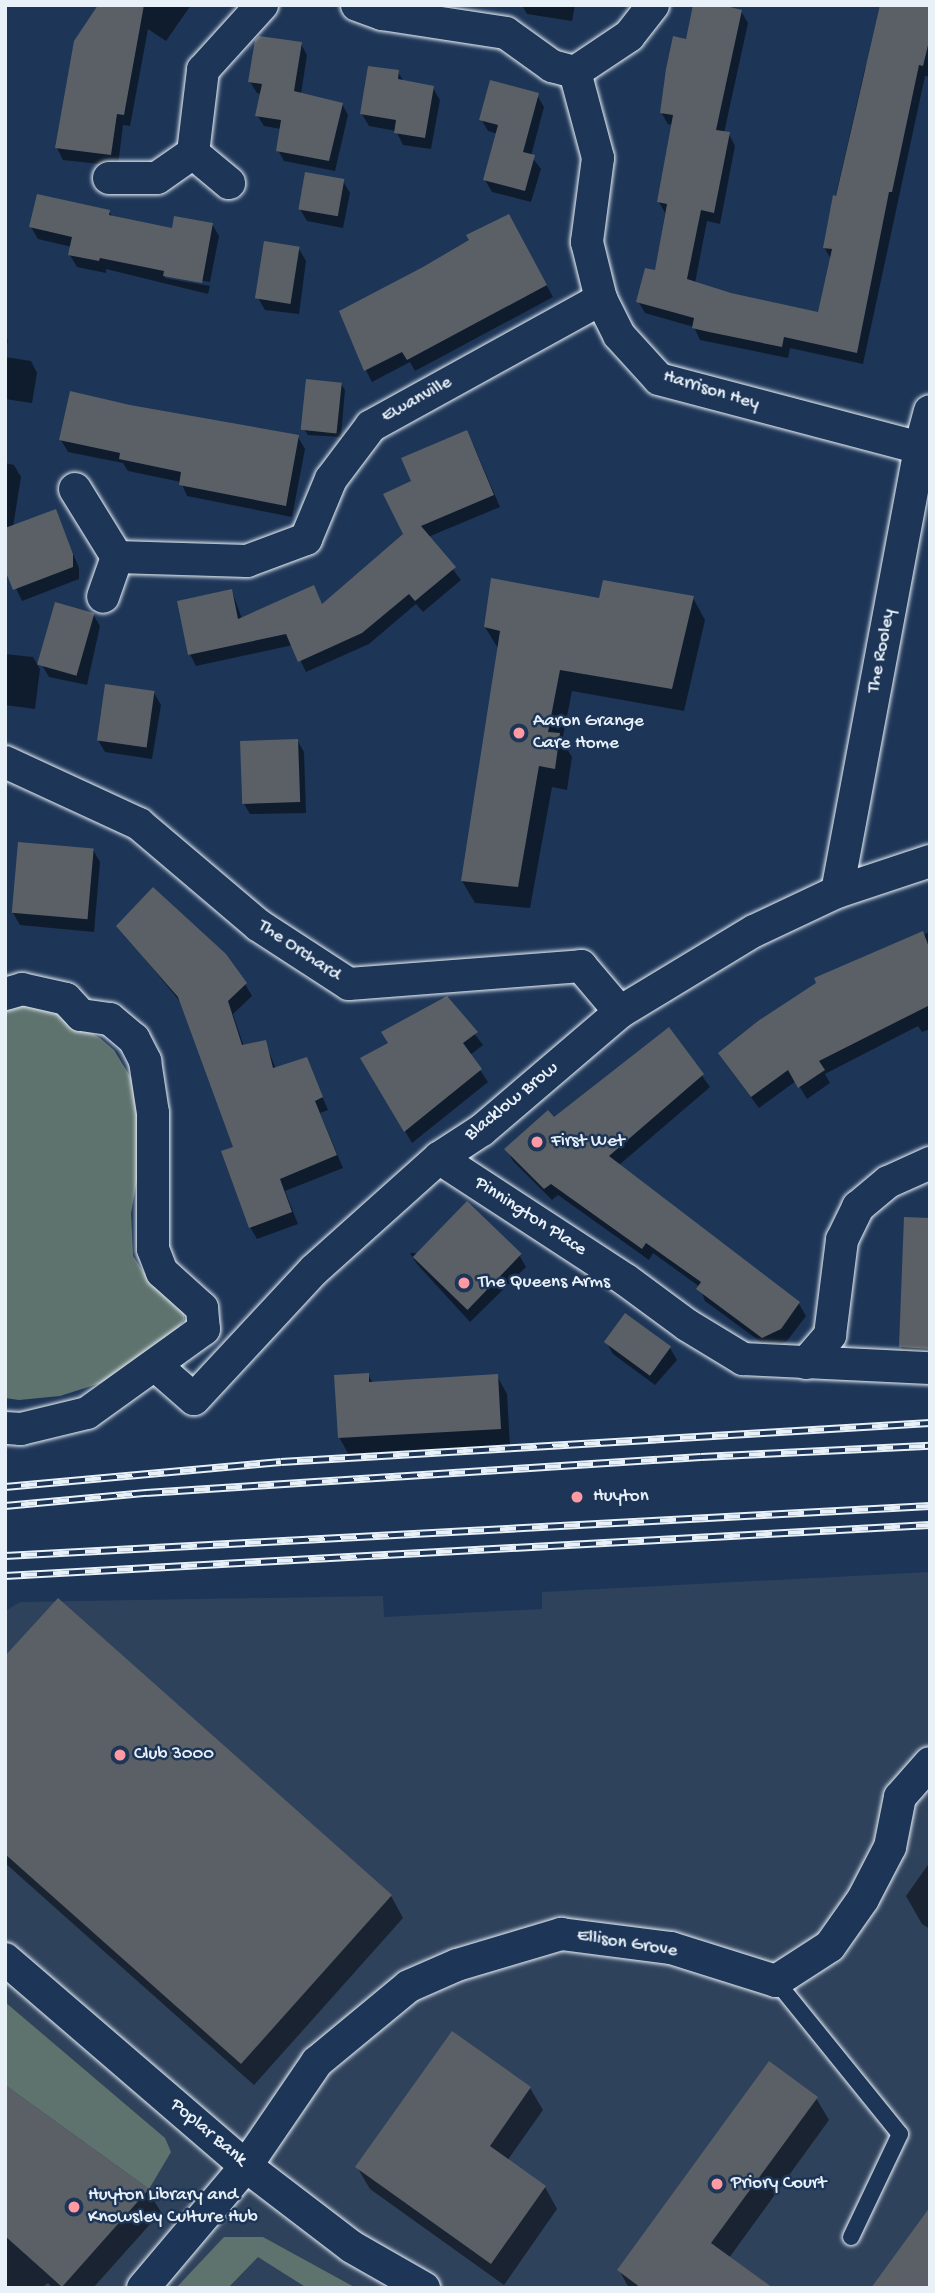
<!DOCTYPE html>
<html>
<head>
<meta charset="utf-8">
<style>
	body { margin:0 }
	#map { position:relative; width:935px; height:2293px; overflow:hidden; background:#1d3557; font-family:"Gochi Hand",sans-serif }
	div>[style] { position:absolute }
	.built>* { inset:0; background:#2f425c }
	.green>* { inset:0; background:#5f736e }
	.shadow>* { inset:0; background:#0007 }
	.building>* { inset:0; background:#5a6066; transform-origin:0 0 }
	.roads { filter:drop-shadow(0 0 2px #e8f1f8) drop-shadow(0 0 2px #e8f1f8) }
	.lane>* { height:16px; margin:-8px; padding:0 8px; transform-origin:8px; border-radius:8px; background:#1d3557 }
	.street>* { height:32px; margin:-16px; padding:0 16px; transform-origin:16px; border-radius:16px; background:#1d3557 }
	.rail>* { height:8px; margin-top:-4px; transform-origin:0; background:repeating-linear-gradient(90deg,#1d3557 0 16px,#e8f1f8 0 32px); box-sizing:border-box; border-block:2px solid #e8f1f8 }
	.dots>* { width:19px; height:19px; translate:-50% -50%; box-sizing:border-box; border:4px solid #1d3557; border-radius:50% }
	span { translate:-50% -50%; white-space:nowrap; text-align:center; line-height:1.15; -webkit-text-stroke:5px #1d3557; paint-order:stroke }
	.street-label { font-size:19px; color:#e8f1f8 }
	.poi-label { font-size:19px; color:#e8f1f8 }
	.left { translate:0 -50%; text-align:left }
	.frame { position:absolute; inset:0; border:7px solid #e8f1f8; pointer-events:none }
</style>
</head>
<body>
<div id="map">
	<div class="built">
		<i style="clip-path:polygon(930px 1572px,930px 2288px,5px 2288px,5px 1611px,20px 1602px,383px 1596px,384px 1617px,542px 1609px,542px 1592px)"></i>
	</div>
	<div class="green">
		<i style="clip-path:polygon(17px 1004px,52px 1010px,100px 1038px,114px 1050px,133px 1081px,138px 1096px,138px 1175px,131px 1213px,133px 1256px,151px 1283px,184px 1313px,184px 1320px,169px 1341px,107px 1381px,60px 1396px,19px 1400px,5px 1398px,5px 1008px)"></i>
		<i style="clip-path:polygon(5px 2002px,165px 2138px,171px 2152px,149px 2189px,5px 2085px)"></i>
		<i style="clip-path:polygon(224px 2237px,263px 2237px,356px 2288px,307px 2288px,258px 2257px,228px 2288px,176px 2288px)"></i>
	</div>
	<div class="shadow">
		<i style="clip-path:polygon(107px 5px,191px 5px,166px 41px,148px 29px,130px 126px,123px 125px,118px 166px,63px 160px,57px 148px)"></i>
		<i style="clip-path:polygon(522px 5px,575px 5px,572px 21px,527px 14px)"></i>
		<i style="clip-path:polygon(930px 5px,930px 77px,925px 76px,863px 364px,790px 348px,788px 358px,700px 340px,694px 327px,645px 313px,638px 301px,656px 272px,665px 213px,659px 202px,673px 125px,668px 124px,661px 112px,688px 41px,741px 11px,748px 23px,724px 133px,729px 134px,735px 146px,720px 224px,707px 221px,695px 283px,730px 295px,819px 314px,831px 259px,824px 247px,865px 68px,868px 69px)"></i>
		<i style="clip-path:polygon(301px 44px,307px 55px,301px 94px,342px 104px,348px 115px,335px 171px,284px 161px,278px 150px,281px 129px,264px 126px,257px 115px,262px 94px,257px 93px,250px 82px)"></i>
		<i style="clip-path:polygon(398px 72px,404px 82px,433px 88px,440px 100px,431px 149px,403px 145px,396px 131px,369px 126px,362px 114px)"></i>
		<i style="clip-path:polygon(537px 95px,544px 107px,531px 156px,541px 169px,531px 202px,492px 192px,485px 180px,498px 134px,488px 131px,481px 119px)"></i>
		<i style="clip-path:polygon(343px 181px,350px 193px,343px 228px,307px 221px,300px 209px)"></i>
		<i style="clip-path:polygon(109px 211px,113px 218px,173px 230px,212px 224px,219px 236px,210px 282px,165px 274px,165px 278px,210px 286px,208px 294px,106px 269px,106px 273px,77px 267px,70px 255px,72px 247px,38px 239px,31px 227px)"></i>
		<i style="clip-path:polygon(508px 216px,553px 297px,415px 371px,410px 362px,372px 382px,366px 370px,424px 269px)"></i>
		<i style="clip-path:polygon(299px 249px,306px 261px,299px 314px,265px 310px,258px 298px)"></i>
		<i style="clip-path:polygon(5px 335px,8px 340px,5px 356px)"></i>
		<i style="clip-path:polygon(5px 357px,31px 361px,37px 373px,32px 403px,5px 399px)"></i>
		<i style="clip-path:polygon(341px 384px,345px 390px,341px 437px,308px 435px,304px 429px)"></i>
		<i style="clip-path:polygon(129px 407px,298px 437px,305px 449px,292px 517px,187px 496px,181px 482px,128px 471px,123px 463px,68px 452px,61px 440px)"></i>
		<i style="clip-path:polygon(473px 444px,500px 507px,428px 537px,461px 580px,423px 612px,416px 604px,369px 644px,306px 672px,293px 645px,196px 666px,190px 654px,232px 591px,242px 619px,313px 587px,323px 606px,405px 534px,413px 482px)"></i>
		<i style="clip-path:polygon(5px 463px,14px 465px,21px 477px,13px 527px,55px 511px,79px 568px,79px 579px,22px 601px,5px 565px)"></i>
		<i style="clip-path:polygon(693px 598px,705px 620px,684px 711px,572px 691px,562px 741px,572px 757px,567px 790px,552px 787px,530px 908px,475px 903px,462px 881px,499px 650px,485px 627px,601px 600px)"></i>
		<i style="clip-path:polygon(93px 614px,100px 626px,87px 685px,49px 677px,42px 665px)"></i>
		<i style="clip-path:polygon(5px 654px,33px 657px,40px 669px,35px 709px,5px 705px)"></i>
		<i style="clip-path:polygon(154px 693px,161px 705px,152px 759px,105px 752px,98px 740px)"></i>
		<i style="clip-path:polygon(297px 740px,304px 752px,306px 813px,250px 814px,243px 802px)"></i>
		<i style="clip-path:polygon(93px 850px,100px 862px,94px 932px,20px 925px,13px 913px)"></i>
		<i style="clip-path:polygon(118px 926px,245px 984px,252px 996px,233px 1014px,244px 1047px,265px 1042px,276px 1069px,306px 1059px,328px 1110px,320px 1113px,343px 1168px,285px 1191px,298px 1224px,257px 1239px,250px 1227px,235px 1148px,182px 1004px)"></i>
		<i style="clip-path:polygon(930px 931px,930px 1029px,922px 1032px,918px 1026px,825px 1074px,830px 1083px,807px 1099px,796px 1081px,759px 1108px,727px 1065px)"></i>
		<i style="clip-path:polygon(447px 998px,483px 1045px,470px 1055px,488px 1082px,412px 1143px,363px 1059px,390px 1044px)"></i>
		<i style="clip-path:polygon(668px 1029px,710px 1087px,619px 1165px,799px 1304px,806px 1316px,787px 1341px,770px 1349px,705px 1301px,700px 1287px,653px 1253px,649px 1260px,558px 1195px,552px 1200px,513px 1161px,507px 1150px,554px 1119px)"></i>
		<i style="clip-path:polygon(410px 1253px,519px 1255px,526px 1267px,470px 1322px,417px 1264px)"></i>
		<i style="clip-path:polygon(930px 1263px,930px 1376px,917px 1375px,901px 1347px)"></i>
		<i style="clip-path:polygon(606px 1342px,670px 1348px,677px 1360px,655px 1385px,613px 1354px)"></i>
		<i style="clip-path:polygon(368px 1375px,373px 1383px,497px 1376px,507px 1394px,510px 1446px,349px 1455px,339px 1437px)"></i>
		<i style="clip-path:polygon(5px 1659px,391px 1896px,403px 1918px,254px 2085px,5px 1863px)"></i>
		<i style="clip-path:polygon(930px 1862px,930px 1929px,922px 1924px,906px 1896px)"></i>
		<i style="clip-path:polygon(5px 2088px,148px 2191px,161px 2212px,93px 2288px,53px 2288px,48px 2283px,41px 2288px,5px 2288px)"></i>
		<i style="clip-path:polygon(530px 2088px,543px 2110px,507px 2161px,545px 2187px,557px 2209px,504px 2285px,370px 2189px,357px 2167px)"></i>
		<i style="clip-path:polygon(816px 2098px,829px 2120px,729px 2258px,770px 2288px,629px 2288px,619px 2270px)"></i>
	</div>
	<div class="building">
		<i style="clip-path:polygon(98px 5px,144px 5px,124px 115px,117px 114px,111px 155px,55px 148px,74px 41px)"></i>
		<i style="clip-path:polygon(693px 5px,722px 5px,742px 10px,716px 130px,730px 132px,714px 213px,701px 210px,687px 279px,731px 293px,818px 312px,832px 249px,823px 248px,833px 195px,836px 196px,880px 5px,930px 5px,930px 37px,923px 66px,919px 65px,892px 192px,889px 192px,857px 353px,784px 337px,782px 347px,709px 332px,692px 328px,694px 318px,636px 302px,645px 268px,655px 270px,667px 204px,657px 202px,673px 115px,660px 113px,666px 69px,673px 36px,686px 39px)"></i>
		<i style="clip-path:polygon(259px 36px,302px 42px,294px 91px,343px 103px,329px 161px,276px 151px,281px 120px,255px 116px,262px 84px,248px 82px,255px 40px)"></i>
		<i style="clip-path:polygon(368px 66px,399px 70px,398px 79px,434px 86px,425px 138px,394px 133px,396px 120px,360px 114px)"></i>
		<i style="clip-path:polygon(490px 80px,539px 93px,523px 152px,535px 155px,525px 191px,483px 180px,498px 125px,479px 120px)"></i>
		<i style="left:305px;top:172px;width:40px;height:38px;rotate:10deg"></i>
		<i style="clip-path:polygon(37px 194px,110px 210px,109px 215px,172px 228px,174px 216px,213px 223px,202px 283px,163px 276px,164px 271px,100px 258px,99px 261px,68px 255px,72px 237px,29px 227px)"></i>
		<i style="clip-path:polygon(509px 214px,547px 285px,407px 360px,402px 352px,364px 371px,339px 311px,423px 267px,469px 240px,466px 235px)"></i>
		<i style="left:264px;top:241px;width:36px;height:58px;rotate:9deg"></i>
		<i style="left:306px;top:379px;width:36px;height:51px;rotate:6deg"></i>
		<i style="clip-path:polygon(70px 391px,130px 405px,299px 435px,286px 506px,179px 485px,181px 472px,119px 459px,120px 453px,59px 440px)"></i>
		<i style="clip-path:polygon(467px 430px,494px 495px,421px 526px,456px 567px,415px 601px,409px 594px,362px 633px,298px 662px,286px 634px,188px 655px,177px 601px,232px 589px,238px 619px,314px 585px,322px 604px,403px 534px,383px 494px,411px 481px,401px 458px)"></i>
		<i style="clip-path:polygon(56px 509px,73px 554px,73px 567px,13px 590px,5px 570px,5px 528px)"></i>
		<i style="clip-path:polygon(491px 578px,599px 598px,603px 580px,694px 596px,672px 689px,560px 670px,548px 732px,560px 733px,555px 769px,539px 766px,518px 887px,461px 881px,500px 631px,484px 627px)"></i>
		<i style="left:55px;top:602px;width:41px;height:65px;rotate:16deg"></i>
		<i style="left:105px;top:684px;width:50px;height:57px;rotate:8deg"></i>
		<i style="left:298px;top:739px;width:63px;height:58px;rotate:88deg"></i>
		<i style="left:18px;top:842px;width:76px;height:71px;rotate:5deg"></i>
		<i style="clip-path:polygon(153px 887px,226px 954px,247px 983px,228px 1001px,242px 1045px,266px 1040px,273px 1068px,307px 1057px,323px 1097px,315px 1101px,337px 1155px,280px 1179px,292px 1212px,249px 1228px,221px 1151px,233px 1147px,178px 997px,116px 926px)"></i>
		<i style="clip-path:polygon(923px 931px,930px 950px,930px 1005px,819px 1061px,825px 1070px,798px 1088px,788px 1070px,751px 1097px,718px 1053px,758px 1021px,816px 983px,814px 978px)"></i>
		<i style="clip-path:polygon(447px 996px,478px 1032px,463px 1043px,482px 1069px,404px 1132px,360px 1058px,388px 1043px,381px 1032px)"></i>
		<i style="clip-path:polygon(669px 1027px,704px 1074px,609px 1156px,800px 1302px,781px 1329px,762px 1338px,696px 1289px,701px 1282px,646px 1243px,642px 1249px,551px 1184px,544px 1189px,504px 1149px,548px 1110px,554px 1117px)"></i>
		<i style="left:467px;top:1201px;width:76px;height:78px;rotate:44deg"></i>
		<i style="clip-path:polygon(904px 1217px,930px 1218px,930px 1349px,899px 1347px)"></i>
		<i style="left:625px;top:1313px;width:57px;height:36px;rotate:36deg"></i>
		<i style="clip-path:polygon(369px 1373px,369px 1382px,498px 1374px,501px 1429px,338px 1438px,334px 1375px)"></i>
		<i style="clip-path:polygon(58px 1598px,392px 1895px,241px 2064px,5px 1854px,5px 1656px)"></i>
		<i style="clip-path:polygon(452px 2031px,531px 2087px,490px 2146px,546px 2186px,491px 2264px,355px 2167px)"></i>
		<i style="clip-path:polygon(769px 2061px,818px 2097px,711px 2243px,773px 2288px,641px 2288px,617px 2270px)"></i>
		<i style="clip-path:polygon(5px 2085px,149px 2189px,62px 2287px,5px 2236px)"></i>
		<i style="clip-path:polygon(930px 2207px,930px 2288px,871px 2288px)"></i>
	</div>
	<div class="roads">
		<div class="lane">
			<i style="left:776px;top:1981px;width:197px;rotate:51deg"></i>
			<i style="left:900px;top:2134px;width:114px;rotate:115.4deg"></i>
		</div>
		<div class="street">
			<i style="left:357px;top:5px;width:27px;rotate:20deg"></i>
			<i style="left:382px;top:14px;width:125px;rotate:8.7deg"></i>
			<i style="left:506px;top:33px;width:57px;rotate:35.7deg"></i>
			<i style="left:552px;top:66px;width:24px;rotate:15deg"></i>
			<i style="left:575px;top:72px;width:89px;rotate:75deg"></i>
			<i style="left:598px;top:158px;width:85px;rotate:97.5deg"></i>
			<i style="left:587px;top:242px;width:59px;rotate:76.2deg"></i>
			<i style="left:601px;top:299px;width:40px;rotate:63.4deg"></i>
			<i style="left:619px;top:335px;width:59px;rotate:47.7deg"></i>
			<i style="left:659px;top:379px;width:270px;rotate:14.8deg"></i>
			<i style="left:575px;top:72px;width:65px;rotate:-33.7deg"></i>
			<i style="left:629px;top:36px;width:39px;rotate:-52deg"></i>
			<i style="left:193px;top:153px;width:84px;rotate:-83.1deg"></i>
			<i style="left:203px;top:70px;width:88px;rotate:-47.8deg"></i>
			<i style="left:109px;top:178px;width:48px"></i>
			<i style="left:157px;top:178px;width:44px;rotate:-34.8deg"></i>
			<i style="left:193px;top:153px;width:47px;rotate:39.8deg"></i>
			<i style="left:75px;top:489px;width:80px;rotate:58.3deg"></i>
			<i style="left:117px;top:557px;width:42px;rotate:109.3deg"></i>
			<i style="left:117px;top:557px;width:130px;rotate:1.8deg"></i>
			<i style="left:247px;top:561px;width:63px;rotate:-20.4deg"></i>
			<i style="left:306px;top:539px;width:65px;rotate:-67.4deg"></i>
			<i style="left:331px;top:479px;width:66px;rotate:-53deg"></i>
			<i style="left:371px;top:426px;width:263px;rotate:-28.9deg"></i>
			<i style="left:5px;top:762px;width:148px;rotate:24.8deg"></i>
			<i style="left:139px;top:824px;width:156px;rotate:40.3deg"></i>
			<i style="left:258px;top:925px;width:108px;rotate:33deg"></i>
			<i style="left:349px;top:984px;width:233px;rotate:-4.4deg"></i>
			<i style="left:581px;top:966px;width:60px;rotate:49.7deg"></i>
			<i style="left:837px;top:892px;width:452px;rotate:-79.4deg"></i>
			<i style="left:920px;top:448px;width:38px;rotate:-75deg"></i>
			<i style="left:5px;top:994px;width:18px;rotate:-16deg"></i>
			<i style="left:22px;top:989px;width:45px;rotate:12.8deg"></i>
			<i style="left:66px;top:999px;width:22px;rotate:47deg"></i>
			<i style="left:81px;top:1015px;width:29px;rotate:8deg"></i>
			<i style="left:110px;top:1019px;width:31px;rotate:40deg"></i>
			<i style="left:134px;top:1039px;width:25px;rotate:63deg"></i>
			<i style="left:145px;top:1061px;width:53px;rotate:81.3deg"></i>
			<i style="left:153px;top:1113px;width:136px;rotate:90deg"></i>
			<i style="left:153px;top:1249px;width:25px;rotate:69deg"></i>
			<i style="left:162px;top:1272px;width:54px;rotate:42deg"></i>
			<i style="left:202px;top:1308px;width:21px;rotate:85deg"></i>
			<i style="left:204px;top:1329px;width:144px;rotate:144.3deg"></i>
			<i style="left:87px;top:1413px;width:68px;rotate:166.4deg"></i>
			<i style="left:21px;top:1429px;width:16px;rotate:-176deg"></i>
			<i style="left:439px;top:1158px;width:223px;rotate:33.1deg"></i>
			<i style="left:626px;top:1280px;width:76px;rotate:36.4deg"></i>
			<i style="left:687px;top:1325px;width:66px;rotate:31.3deg"></i>
			<i style="left:743px;top:1359px;width:187px;rotate:2.8deg"></i>
			<i style="left:806px;top:1363px;width:37px;rotate:-49deg"></i>
			<i style="left:830px;top:1335px;width:96px;rotate:-82.8deg"></i>
			<i style="left:842px;top:1240px;width:37px;rotate:-64deg"></i>
			<i style="left:858px;top:1207px;width:39px;rotate:-40deg"></i>
			<i style="left:888px;top:1182px;width:46px;rotate:-24.3deg"></i>
			<i style="left:156px;top:1366px;width:50px;rotate:41deg"></i>
			<i style="left:194px;top:1399px;width:176px;rotate:-47.1deg"></i>
			<i style="left:314px;top:1270px;width:168px;rotate:-41.9deg"></i>
			<i style="left:439px;top:1158px;width:51px;rotate:-33.1deg"></i>
			<i style="left:482px;top:1130px;width:182px;rotate:-40.5deg"></i>
			<i style="left:620px;top:1012px;width:157px;rotate:-31.2deg"></i>
			<i style="left:754px;top:931px;width:92px;rotate:-25.2deg"></i>
			<i style="left:837px;top:892px;width:98px;rotate:-18.4deg"></i>
			<i style="left:5px;top:1959px;width:318px;rotate:40.7deg"></i>
			<i style="left:246px;top:2166px;width:133px;rotate:37.4deg"></i>
			<i style="left:352px;top:2247px;width:83px;rotate:29.7deg"></i>
			<i style="left:143px;top:2288px;width:160px;rotate:-49.8deg"></i>
			<i style="left:246px;top:2166px;width:126px;rotate:-55.7deg"></i>
			<i style="left:317px;top:2062px;width:119px;rotate:-39.6deg"></i>
			<i style="left:409px;top:1986px;width:52px;rotate:-23.6deg"></i>
			<i style="left:457px;top:1965px;width:109px;rotate:-16.6deg"></i>
			<i style="left:561px;top:1934px;width:111px;rotate:7.3deg"></i>
			<i style="left:671px;top:1948px;width:110px;rotate:17.4deg"></i>
			<i style="left:776px;top:1981px;width:64px;rotate:-32.9deg"></i>
			<i style="left:830px;top:1946px;width:57px;rotate:-54.9deg"></i>
			<i style="left:863px;top:1899px;width:59px;rotate:-62.6deg"></i>
			<i style="left:890px;top:1847px;width:51px;rotate:-78.7deg"></i>
			<i style="left:900px;top:1797px;width:45px;rotate:-48.6deg"></i>
		</div>
	</div>
	<div class="rail">
		<i style="left:5px;top:1487px;width:277px;rotate:-5.2deg"></i>
		<i style="left:281px;top:1462px;width:650px;rotate:-3.44deg"></i>
		<i style="left:5px;top:1506px;width:142px;rotate:-5.3deg"></i>
		<i style="left:146px;top:1493px;width:556px;rotate:-3.71deg"></i>
		<i style="left:701px;top:1457px;width:229px;rotate:-2.8deg"></i>
		<i style="left:5px;top:1556px;width:926px;rotate:-3.09deg"></i>
		<i style="left:5px;top:1576px;width:926px;rotate:-3.16deg"></i>
	</div>
	<div class="dots">
		<i style="left:519px;top:733px;background:#ff9aa2"></i>
		<i style="left:537px;top:1142px;background:#ff9aa2"></i>
		<i style="left:464px;top:1283px;background:#ff9aa2"></i>
		<i style="left:577px;top:1497px;background:#ff9aa2"></i>
		<i style="left:120px;top:1755px;background:#ff9aa2"></i>
		<i style="left:717px;top:2184px;background:#ff9aa2"></i>
		<i style="left:74px;top:2207px;background:#ff9aa2"></i>
	</div>
	<div class="street-label">
		<span style="left:711px;top:391px;rotate:17deg">Harrison Hey</span>
		<span style="left:417px;top:400px;rotate:-29deg">Ewanville</span>
		<span style="left:882px;top:651px;rotate:-79deg">The Rooley</span>
		<span style="left:299px;top:951px;rotate:34deg">The Orchard</span>
		<span style="left:512px;top:1102px;rotate:-39deg">Blacklow Brow</span>
		<span style="left:530px;top:1217px;rotate:33deg">Pinnington Place</span>
		<span style="left:627px;top:1944px;rotate:9deg">Ellison Grove</span>
		<span style="left:208px;top:2133px;rotate:40deg">Poplar Bank</span>
	</div>
	<div class="poi-label">
		<span class="left" style="left:533px;top:733px">Aaron Grange<br>Care Home</span>
		<span class="left" style="left:551px;top:1142px">First Wet</span>
		<span class="left" style="left:478px;top:1283px">The Queens Arms</span>
		<span class="left" style="left:593px;top:1497px">Huyton</span>
		<span class="left" style="left:134px;top:1755px">Club 3000</span>
		<span class="left" style="left:731px;top:2184px">Priory Court</span>
		<span class="left" style="left:88px;top:2207px">Huyton Library and<br>Knowsley Culture Hub</span>
	</div>
	<div class="frame"></div>
</div>
</body>
</html>
